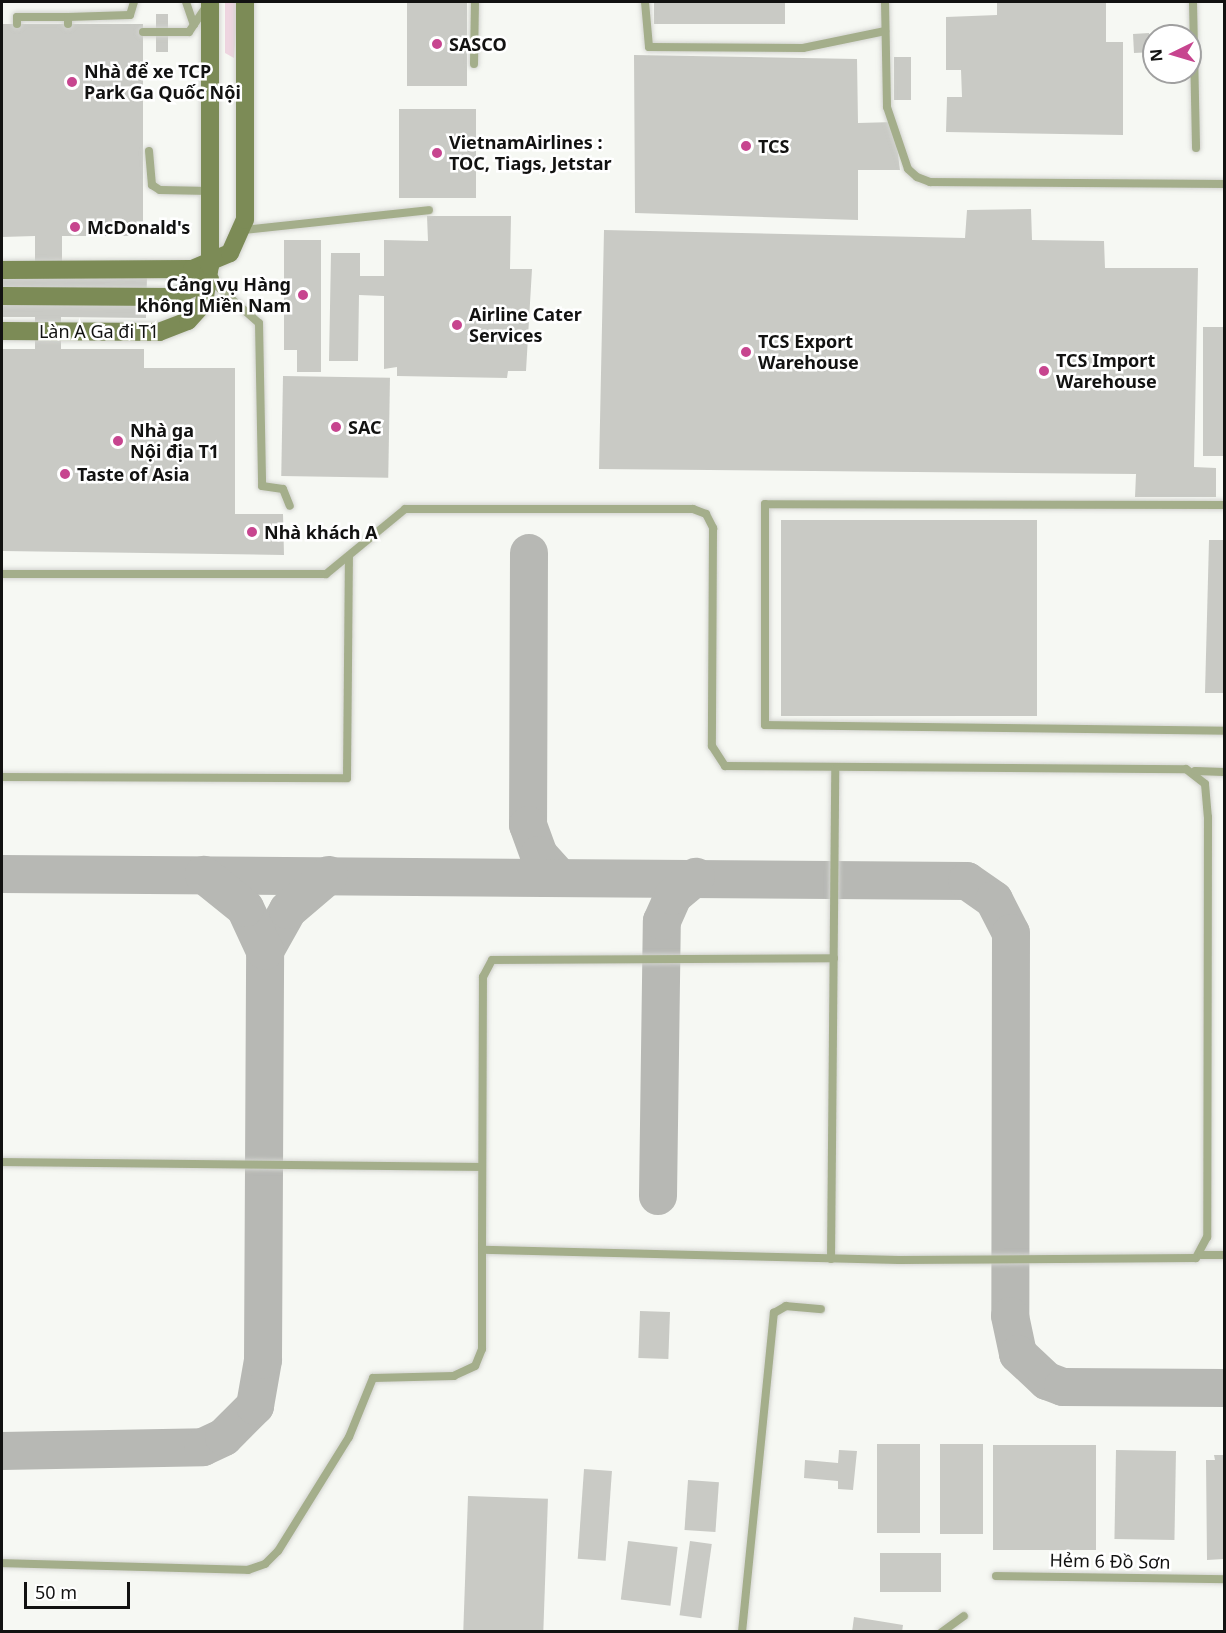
<!DOCTYPE html>
<html>
<head>
<meta charset="utf-8">
<style>
	body { margin:0 }
	#map { position:relative; width:1226px; height:1633px; overflow:hidden; background:#f6f8f3; font-family:"Noto Sans",sans-serif }
	div>[style] { position:absolute }
	.green>* { inset:0; background:#eed5e0 }
	.taxiway>* { height:38px; margin:-19px; padding:0 19px; transform-origin:19px; border-radius:19px; background:#b7b8b4 }
	.building>* { inset:0; background:#c9cac5; transform-origin:0 0 }
	.roads { filter:drop-shadow(0 0 2px #d2d3cf) drop-shadow(0 0 2px #d2d3cf) }
	.lane>* { height:8px; margin:-4px; padding:0 4px; transform-origin:4px; border-radius:4px; background:#a4ae8b }
	.secondary>* { height:18px; margin:-9px; padding:0 9px; transform-origin:9px; border-radius:9px; background:#7c8b56 }
	.dots>* { width:16px; height:16px; translate:-50% -50%; box-sizing:border-box; border:3px solid #fff; border-radius:50% }
	span { translate:-50% -50%; white-space:nowrap; text-align:center; line-height:1.15; -webkit-text-stroke:5px #fff; paint-order:stroke }
	.poi-label { font-size:18px; color:#121211; font-weight:700 }
	.left { translate:0 -50%; text-align:left }
	.right { translate:-100% -50%; text-align:right }
	.street-label { font-size:18px; color:#121211 }
	.frame { position:absolute; inset:0; border:3px solid #121211; pointer-events:none }
	.north { position:absolute; left:1142px; top:24px; width:60px; height:60px; box-sizing:border-box; background:#fff; border:2px solid #a0a0a0; border-radius:50%; rotate:265deg; font-size:16px; font-weight:700; line-height:24px; text-align:center; color:#121211 }
	.north::after { content:''; display:block; margin:auto; width:21px; height:27px; background:#c7458f; clip-path:polygon(50% 0,100% 100%,50% 72%,0 100%) }
	.scale { position:absolute; left:24px; top:1582px; width:106px; height:27px; box-sizing:border-box; border:3px solid #121211; border-top:0; padding-left:8px; font-size:18px; line-height:21px; white-space:nowrap; color:#121211; -webkit-text-stroke:4px #fff; paint-order:stroke }
</style>
</head>
<body>
<div id="map">
	<div class="green">
		<i style="clip-path:polygon(225px 2px,238px 2px,234px 58px,225px 53px)"></i>
	</div>
	<div class="taxiway">
		<i style="left:529px;top:553px;width:272px;rotate:90.2deg"></i>
		<i style="left:528px;top:825px;width:32px;rotate:70deg"></i>
		<i style="left:539px;top:855px;width:30px;rotate:48deg"></i>
		<i style="left:2px;top:874px;width:965px;rotate:0.42deg"></i>
		<i style="left:967px;top:881px;width:33px;rotate:35deg"></i>
		<i style="left:994px;top:900px;width:37px;rotate:63deg"></i>
		<i style="left:1011px;top:933px;width:383px;rotate:90.1deg"></i>
		<i style="left:1010px;top:1316px;width:39px;rotate:78deg"></i>
		<i style="left:1018px;top:1354px;width:40px;rotate:43deg"></i>
		<i style="left:1047px;top:1381px;width:17px;rotate:21deg"></i>
		<i style="left:1063px;top:1387px;width:161px;rotate:0.4deg"></i>
		<i style="left:265px;top:951px;width:47px;rotate:-60.7deg"></i>
		<i style="left:288px;top:910px;width:54px;rotate:-40.5deg"></i>
		<i style="left:658px;top:1196px;width:275px;rotate:-89.2deg"></i>
		<i style="left:662px;top:921px;width:27px;rotate:-66deg"></i>
		<i style="left:673px;top:896px;width:30px;rotate:-40deg"></i>
		<i style="left:2px;top:1451px;width:201px;rotate:-1.1deg"></i>
		<i style="left:203px;top:1447px;width:23px;rotate:-25deg"></i>
		<i style="left:224px;top:1437px;width:44px;rotate:-45deg"></i>
		<i style="left:255px;top:1406px;width:47px;rotate:-80.1deg"></i>
		<i style="left:263px;top:1360px;width:409px;rotate:-89.7deg"></i>
		<i style="left:265px;top:951px;width:47px;rotate:-114.9deg"></i>
		<i style="left:245px;top:908px;width:53px;rotate:-141.2deg"></i>
	</div>
	<div class="building">
		<i style="left:407px;top:2px;width:60px;height:84px"></i>
		<i style="left:654px;top:2px;width:131px;height:22px"></i>
		<i style="clip-path:polygon(997px 2px,1106px 2px,1106px 42px,1123px 42px,1123px 135px,946px 132px,947px 97px,962px 97px,961px 70px,946px 70px,946px 17px,997px 15px)"></i>
		<i style="left:156px;top:14px;width:12px;height:38px"></i>
		<i style="clip-path:polygon(2px 24px,143px 24px,143px 236px,62px 236px,62px 276px,147px 276px,146px 318px,61px 317px,61px 349px,144px 349px,144px 368px,235px 368px,235px 514px,283px 514px,284px 555px,2px 551px,2px 349px,35px 349px,35px 317px,2px 317px,2px 275px,35px 275px,35px 236px,2px 237px)"></i>
		<i style="clip-path:polygon(1149px 33px,1154px 52px,1134px 53px,1133px 34px)"></i>
		<i style="clip-path:polygon(634px 55px,857px 59px,858px 123px,894px 122px,900px 170px,858px 170px,858px 220px,635px 213px)"></i>
		<i style="left:894px;top:57px;width:17px;height:43px"></i>
		<i style="left:399px;top:109px;width:77px;height:89px"></i>
		<i style="clip-path:polygon(1031px 209px,1032px 240px,1104px 241px,1105px 268px,1198px 268px,1194px 467px,1216px 468px,1216px 497px,1135px 497px,1136px 474px,599px 469px,604px 230px,965px 238px,967px 210px)"></i>
		<i style="clip-path:polygon(427px 216px,511px 216px,510px 269px,532px 269px,526px 371px,508px 371px,507px 378px,397px 376px,397px 367px,384px 369px,384px 296px,359px 295px,358px 361px,329px 361px,331px 253px,360px 253px,360px 276px,384px 276px,384px 240px,428px 241px)"></i>
		<i style="clip-path:polygon(284px 240px,321px 240px,321px 372px,297px 372px,297px 350px,284px 350px)"></i>
		<i style="left:1203px;top:327px;width:21px;height:129px"></i>
		<i style="left:283px;top:376px;width:107px;height:100px;rotate:1deg"></i>
		<i style="left:1037px;top:520px;width:196px;height:256px;rotate:90deg"></i>
		<i style="clip-path:polygon(1209px 540px,1224px 540px,1224px 693px,1205px 693px)"></i>
		<i style="left:640px;top:1311px;width:30px;height:47px;rotate:2deg"></i>
		<i style="left:877px;top:1444px;width:43px;height:89px"></i>
		<i style="left:940px;top:1444px;width:43px;height:90px"></i>
		<i style="left:993px;top:1445px;width:103px;height:105px"></i>
		<i style="clip-path:polygon(839px 1450px,857px 1451px,853px 1490px,838px 1489px,838px 1481px,804px 1478px,805px 1460px,838px 1463px)"></i>
		<i style="left:1116px;top:1450px;width:60px;height:89px;rotate:1deg"></i>
		<i style="clip-path:polygon(1214px 1455px,1224px 1455px,1224px 1559px,1207px 1560px,1206px 1460px,1215px 1460px)"></i>
		<i style="left:584px;top:1469px;width:28px;height:90px;rotate:4deg"></i>
		<i style="left:688px;top:1480px;width:31px;height:50px;rotate:4deg"></i>
		<i style="left:468px;top:1496px;width:80px;height:136px;rotate:2deg"></i>
		<i style="left:628px;top:1541px;width:50px;height:59px;rotate:7deg"></i>
		<i style="left:690px;top:1541px;width:22px;height:75px;rotate:8deg"></i>
		<i style="left:880px;top:1553px;width:61px;height:39px"></i>
		<i style="clip-path:polygon(854px 1617px,903px 1625px,902px 1632px,852px 1632px)"></i>
	</div>
	<div class="roads">
		<div class="lane">
			<i style="left:186px;top:2px;width:24px;rotate:71deg"></i>
			<i style="left:645px;top:2px;width:45px;rotate:84.9deg"></i>
			<i style="left:649px;top:47px;width:154px;rotate:0.4deg"></i>
			<i style="left:803px;top:48px;width:84px;rotate:-11.7deg"></i>
			<i style="left:885px;top:2px;width:105px;rotate:88.9deg"></i>
			<i style="left:887px;top:107px;width:65px;rotate:71.3deg"></i>
			<i style="left:908px;top:169px;width:12px;rotate:42deg"></i>
			<i style="left:917px;top:177px;width:14px;rotate:21deg"></i>
			<i style="left:930px;top:182px;width:294px;rotate:0.4deg"></i>
			<i style="left:1193px;top:2px;width:146px;rotate:88.8deg"></i>
			<i style="left:17px;top:24px;width:7px;rotate:-90deg"></i>
			<i style="left:17px;top:17px;width:51px"></i>
			<i style="left:68px;top:24px;width:7px;rotate:-90deg"></i>
			<i style="left:68px;top:17px;width:62px;rotate:-1.8deg"></i>
			<i style="left:130px;top:15px;width:14px;rotate:-73deg"></i>
			<i style="left:143px;top:32px;width:46px"></i>
			<i style="left:189px;top:32px;width:32px;rotate:-56deg"></i>
			<i style="left:474px;top:64px;width:62px;rotate:-89.1deg"></i>
			<i style="left:149px;top:151px;width:34px;rotate:85deg"></i>
			<i style="left:152px;top:185px;width:9px;rotate:32deg"></i>
			<i style="left:160px;top:190px;width:50px;rotate:1.1deg"></i>
			<i style="left:243px;top:230px;width:187px;rotate:-6.1deg"></i>
			<i style="left:210px;top:280px;width:65px;rotate:41.3deg"></i>
			<i style="left:259px;top:323px;width:163px;rotate:88.9deg"></i>
			<i style="left:262px;top:486px;width:21px;rotate:8deg"></i>
			<i style="left:283px;top:489px;width:18px;rotate:68deg"></i>
			<i style="left:1224px;top:505px;width:459px;rotate:-179.9deg"></i>
			<i style="left:765px;top:504px;width:221px;rotate:90deg"></i>
			<i style="left:765px;top:725px;width:459px;rotate:0.7deg"></i>
			<i style="left:2px;top:574px;width:324px"></i>
			<i style="left:326px;top:574px;width:102px;rotate:-39.4deg"></i>
			<i style="left:405px;top:509px;width:288px"></i>
			<i style="left:693px;top:509px;width:14px;rotate:21deg"></i>
			<i style="left:706px;top:514px;width:16px;rotate:63deg"></i>
			<i style="left:713px;top:528px;width:218px;rotate:90.3deg"></i>
			<i style="left:712px;top:746px;width:24px;rotate:57deg"></i>
			<i style="left:725px;top:766px;width:461px;rotate:0.4deg"></i>
			<i style="left:1186px;top:769px;width:24px;rotate:38deg"></i>
			<i style="left:1205px;top:784px;width:33px;rotate:85deg"></i>
			<i style="left:1208px;top:817px;width:420px;rotate:90.1deg"></i>
			<i style="left:1207px;top:1237px;width:24px;rotate:118deg"></i>
			<i style="left:1196px;top:1258px;width:297px;rotate:179.6deg"></i>
			<i style="left:899px;top:1260px;width:417px;rotate:-178.6deg"></i>
			<i style="left:482px;top:1250px;width:99px;rotate:90deg"></i>
			<i style="left:482px;top:1349px;width:18px;rotate:112deg"></i>
			<i style="left:475px;top:1366px;width:23px;rotate:155deg"></i>
			<i style="left:454px;top:1376px;width:81px;rotate:178.6deg"></i>
			<i style="left:373px;top:1378px;width:64px;rotate:112.1deg"></i>
			<i style="left:349px;top:1437px;width:134px;rotate:121.9deg"></i>
			<i style="left:278px;top:1551px;width:18px;rotate:135deg"></i>
			<i style="left:265px;top:1564px;width:18px;rotate:161deg"></i>
			<i style="left:248px;top:1570px;width:246px;rotate:-178.4deg"></i>
			<i style="left:1195px;top:771px;width:29px;rotate:2deg"></i>
			<i style="left:2px;top:777px;width:345px;rotate:0.2deg"></i>
			<i style="left:347px;top:778px;width:221px;rotate:-89.5deg"></i>
			<i style="left:2px;top:1162px;width:480px;rotate:0.6deg"></i>
			<i style="left:482px;top:1250px;width:273px;rotate:-89.8deg"></i>
			<i style="left:483px;top:977px;width:19px;rotate:-62deg"></i>
			<i style="left:492px;top:960px;width:342px;rotate:-0.3deg"></i>
			<i style="left:1201px;top:1255px;width:23px"></i>
			<i style="left:831px;top:1259px;width:490px;rotate:-89.5deg"></i>
			<i style="left:996px;top:1576px;width:228px;rotate:0.8deg"></i>
			<i style="left:742px;top:1632px;width:321px;rotate:-84.3deg"></i>
			<i style="left:774px;top:1313px;width:14px;rotate:-30deg"></i>
			<i style="left:786px;top:1306px;width:35px;rotate:5deg"></i>
			<i style="left:942px;top:1632px;width:27px;rotate:-36deg"></i>
		</div>
		<div class="secondary">
			<i style="left:2px;top:270px;width:190px;rotate:-0.3deg"></i>
			<i style="left:192px;top:269px;width:41px;rotate:-22.8deg"></i>
			<i style="left:230px;top:253px;width:36px;rotate:-66deg"></i>
			<i style="left:245px;top:220px;width:218px;rotate:-90deg"></i>
			<i style="left:2px;top:296px;width:171px;rotate:0.3deg"></i>
			<i style="left:173px;top:297px;width:41px;rotate:-24.7deg"></i>
			<i style="left:2px;top:331px;width:157px;rotate:0.4deg"></i>
			<i style="left:159px;top:332px;width:31px;rotate:-21deg"></i>
			<i style="left:188px;top:321px;width:24px;rotate:-48deg"></i>
			<i style="left:204px;top:303px;width:37px;rotate:-81deg"></i>
			<i style="left:210px;top:266px;width:264px;rotate:-90deg"></i>
		</div>
	</div>
	<div class="dots">
		<i style="left:437px;top:44px;background:#c7458f"></i>
		<i style="left:72px;top:82px;background:#c7458f"></i>
		<i style="left:746px;top:146px;background:#c7458f"></i>
		<i style="left:437px;top:153px;background:#c7458f"></i>
		<i style="left:75px;top:227px;background:#c7458f"></i>
		<i style="left:303px;top:295px;background:#c7458f"></i>
		<i style="left:457px;top:325px;background:#c7458f"></i>
		<i style="left:746px;top:352px;background:#c7458f"></i>
		<i style="left:1044px;top:371px;background:#c7458f"></i>
		<i style="left:336px;top:427px;background:#c7458f"></i>
		<i style="left:118px;top:441px;background:#c7458f"></i>
		<i style="left:65px;top:474px;background:#c7458f"></i>
		<i style="left:252px;top:532px;background:#c7458f"></i>
	</div>
	<div class="poi-label">
		<span class="left" style="left:449px;top:44px">SASCO</span>
		<span class="left" style="left:84px;top:82px">Nhà để xe TCP<br>Park Ga Quốc Nội</span>
		<span class="left" style="left:449px;top:153px">VietnamAirlines :<br>TOC, Tiags, Jetstar</span>
		<span class="left" style="left:758px;top:146px">TCS</span>
		<span class="left" style="left:87px;top:227px">McDonald's</span>
		<span class="right" style="left:291px;top:295px">Cảng vụ Hàng<br>không Miền Nam</span>
		<span class="left" style="left:469px;top:325px">Airline Cater<br>Services</span>
		<span class="left" style="left:758px;top:352px">TCS Export<br>Warehouse</span>
		<span class="left" style="left:1056px;top:371px">TCS Import<br>Warehouse</span>
		<span class="left" style="left:348px;top:427px">SAC</span>
		<span class="left" style="left:130px;top:441px">Nhà ga<br>Nội địa T1</span>
		<span class="left" style="left:77px;top:474px">Taste of Asia</span>
		<span class="left" style="left:264px;top:532px">Nhà khách A</span>
	</div>
	<div class="street-label">
		<span style="left:99px;top:331px">Làn A Ga đi T1</span>
		<span style="left:1110px;top:1561px;rotate:1deg">Hẻm 6 Đồ Sơn</span>
	</div>
	<div class="frame"></div>
	<div class="north">N</div>
	<div class="scale">50 m</div>
</div>
</body>
</html>
